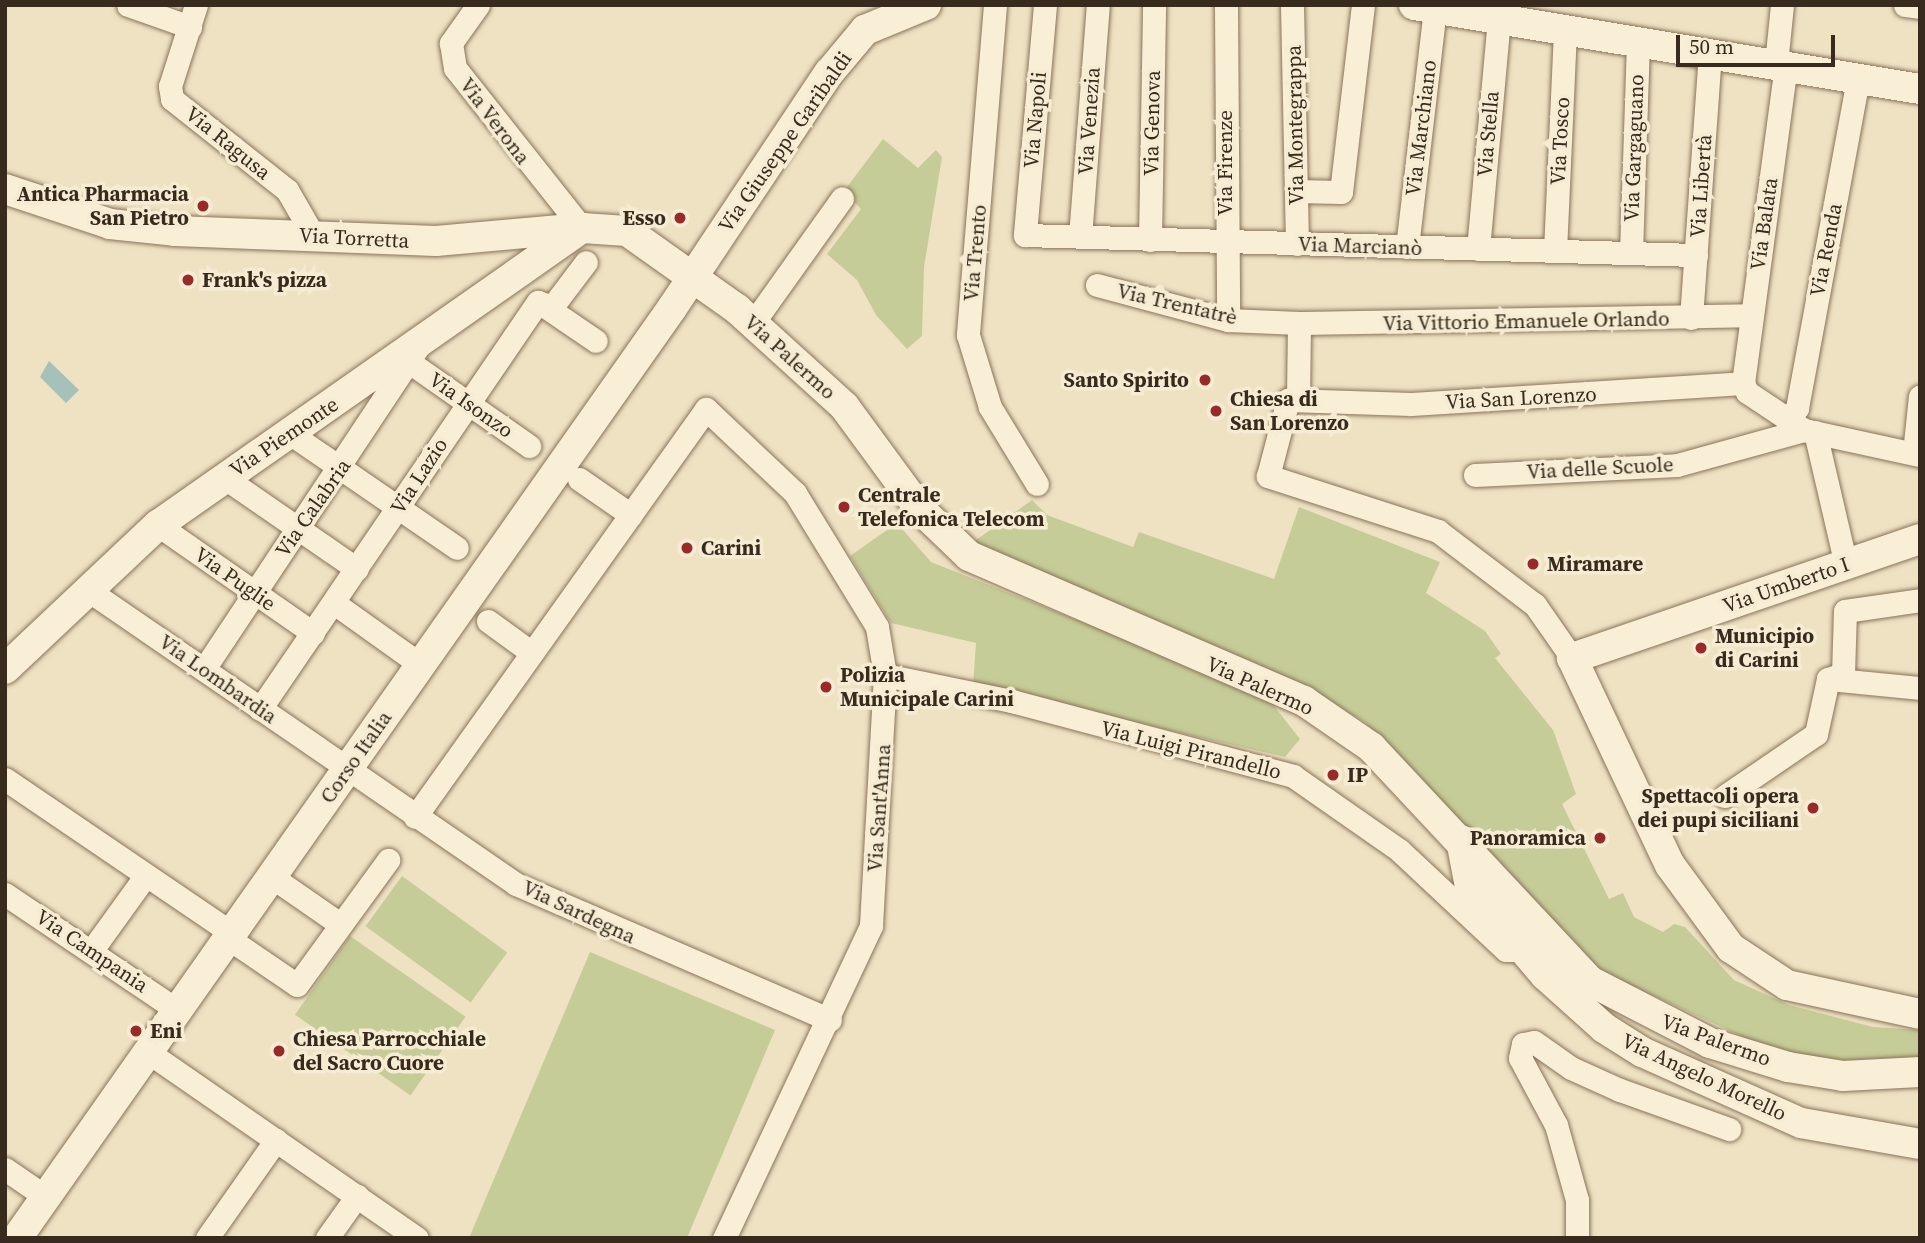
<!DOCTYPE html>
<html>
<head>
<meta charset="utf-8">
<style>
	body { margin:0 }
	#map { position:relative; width:1925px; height:1243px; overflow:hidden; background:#eee2c3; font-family:"Source Serif 4",serif }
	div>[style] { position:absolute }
	.green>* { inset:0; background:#c6cc97; transform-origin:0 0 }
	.water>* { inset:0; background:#a5c1b9 }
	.roads { filter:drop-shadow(0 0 2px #89735a) drop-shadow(0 0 2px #89735a) }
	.minor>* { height:23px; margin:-11.5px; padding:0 11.5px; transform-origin:11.5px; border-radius:11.5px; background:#f9efd7 }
	.tertiary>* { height:30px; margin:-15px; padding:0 15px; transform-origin:15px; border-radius:15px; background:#f9efd7 }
	.dots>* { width:19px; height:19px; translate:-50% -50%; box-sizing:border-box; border:4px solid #f5ecd3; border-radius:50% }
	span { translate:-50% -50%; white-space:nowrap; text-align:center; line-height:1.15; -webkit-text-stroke:7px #f5ecd3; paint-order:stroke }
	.street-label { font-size:21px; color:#382b1e }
	.poi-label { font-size:21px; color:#382b1e; font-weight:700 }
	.right { translate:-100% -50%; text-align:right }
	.left { translate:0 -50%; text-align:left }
	.frame { position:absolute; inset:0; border:7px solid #382b1e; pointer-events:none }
	.scale { position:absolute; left:1676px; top:35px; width:159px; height:32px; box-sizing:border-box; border:4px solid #382b1e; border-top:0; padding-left:9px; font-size:21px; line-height:24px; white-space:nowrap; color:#382b1e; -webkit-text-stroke:5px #f5ecd3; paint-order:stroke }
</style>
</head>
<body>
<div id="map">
	<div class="green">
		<i style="clip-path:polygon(883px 139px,918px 168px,936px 150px,942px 157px,924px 267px,922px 336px,907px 349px,876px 315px,857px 280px,827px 254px,861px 209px,844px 191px)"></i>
		<i style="clip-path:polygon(1032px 500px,1047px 515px,1133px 547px,1139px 532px,1274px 579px,1299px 507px,1440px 562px,1426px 593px,1485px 631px,1501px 654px,1495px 658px,1553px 730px,1576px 794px,1562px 804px,1609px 899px,1623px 893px,1634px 917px,1663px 932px,1674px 924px,1685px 927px,1734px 980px,1789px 1005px,1873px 1027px,1920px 1030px,1920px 1064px,1841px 1066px,1780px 1054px,1602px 972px,1365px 722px,1311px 691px,972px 543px)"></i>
		<i style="clip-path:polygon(897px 523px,931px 562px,1277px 699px,1274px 706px,1300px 739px,1285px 757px,973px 685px,976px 643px,891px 623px,850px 556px)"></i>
		<i style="left:402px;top:876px;width:130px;height:62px;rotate:36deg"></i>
		<i style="left:350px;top:936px;width:141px;height:96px;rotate:35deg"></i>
		<i style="clip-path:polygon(590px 952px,775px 1030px,687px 1238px,469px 1238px)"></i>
	</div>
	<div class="water">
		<i style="clip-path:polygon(49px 361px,79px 390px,66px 403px,40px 377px)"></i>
	</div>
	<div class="roads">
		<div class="minor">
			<i style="left:128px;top:5px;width:66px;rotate:19.5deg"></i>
			<i style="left:196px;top:5px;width:85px;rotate:107.8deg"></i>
			<i style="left:170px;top:86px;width:13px;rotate:81deg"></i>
			<i style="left:172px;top:99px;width:147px;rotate:38.4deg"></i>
			<i style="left:287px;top:190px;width:52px;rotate:60deg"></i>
			<i style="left:478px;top:5px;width:47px;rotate:125.4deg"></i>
			<i style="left:451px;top:43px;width:25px;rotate:81deg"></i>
			<i style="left:455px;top:68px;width:204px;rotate:51.6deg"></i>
			<i style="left:995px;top:5px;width:331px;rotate:94.7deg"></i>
			<i style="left:968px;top:335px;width:75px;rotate:73deg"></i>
			<i style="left:990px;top:407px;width:90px;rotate:58.6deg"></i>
			<i style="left:1045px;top:5px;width:231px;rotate:95deg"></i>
			<i style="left:1025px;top:235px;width:671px;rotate:1.71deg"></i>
			<i style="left:1226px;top:5px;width:315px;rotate:89.6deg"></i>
			<i style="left:1292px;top:5px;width:239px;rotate:88.8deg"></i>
			<i style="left:1905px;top:5px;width:15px;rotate:8deg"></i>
			<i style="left:1776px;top:64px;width:59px;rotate:-84.2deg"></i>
			<i style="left:1296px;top:191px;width:45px;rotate:1.3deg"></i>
			<i style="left:1341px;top:192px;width:188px;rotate:-83.3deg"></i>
			<i style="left:1080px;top:237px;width:233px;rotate:-85.6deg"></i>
			<i style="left:1150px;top:240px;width:235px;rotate:-89deg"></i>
			<i style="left:1407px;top:247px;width:240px;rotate:-83.3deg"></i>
			<i style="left:1478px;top:249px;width:232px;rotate:-84.8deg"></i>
			<i style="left:1555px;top:251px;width:221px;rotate:-87.4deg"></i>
			<i style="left:1631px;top:253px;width:211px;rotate:-88.1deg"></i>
			<i style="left:1097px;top:285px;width:136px;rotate:15deg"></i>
			<i style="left:1228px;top:320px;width:71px;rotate:2.4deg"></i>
			<i style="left:1299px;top:323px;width:453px;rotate:-1deg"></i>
			<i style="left:546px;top:307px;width:60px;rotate:34.2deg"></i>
			<i style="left:1691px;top:318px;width:266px;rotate:-85.9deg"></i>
			<i style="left:753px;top:323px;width:153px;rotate:-54.5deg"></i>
			<i style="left:412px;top:364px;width:143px;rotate:35deg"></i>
			<i style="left:1743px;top:383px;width:320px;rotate:-82.3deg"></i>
			<i style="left:1743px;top:383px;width:10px;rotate:66deg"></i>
			<i style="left:1747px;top:392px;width:69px;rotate:33.7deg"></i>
			<i style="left:1804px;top:430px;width:119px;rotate:12.2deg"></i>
			<i style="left:1298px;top:397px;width:74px;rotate:-89.2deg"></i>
			<i style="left:1789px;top:418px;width:13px;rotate:-51deg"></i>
			<i style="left:1797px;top:408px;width:335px;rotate:-79.5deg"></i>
			<i style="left:1815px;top:432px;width:137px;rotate:76.9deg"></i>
			<i style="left:291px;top:434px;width:201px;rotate:34.5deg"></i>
			<i style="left:1914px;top:453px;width:57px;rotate:-84deg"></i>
			<i style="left:1475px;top:475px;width:202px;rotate:-2.8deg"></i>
			<i style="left:1677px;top:465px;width:132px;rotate:-15.4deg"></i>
			<i style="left:225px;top:478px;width:160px;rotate:34.6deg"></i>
			<i style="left:579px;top:479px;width:63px;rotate:34.7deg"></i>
			<i style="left:158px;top:525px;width:189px;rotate:34.9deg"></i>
			<i style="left:88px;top:590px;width:519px;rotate:34.49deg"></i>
			<i style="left:516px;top:884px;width:342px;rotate:23.4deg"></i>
			<i style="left:334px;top:603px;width:107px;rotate:35.5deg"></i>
			<i style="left:488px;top:621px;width:54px;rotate:36deg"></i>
			<i style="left:1572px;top:658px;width:65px;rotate:-124.9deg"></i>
			<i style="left:1535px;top:605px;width:122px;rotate:-142.7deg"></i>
			<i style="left:1438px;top:531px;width:179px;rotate:-162.1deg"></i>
			<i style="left:1268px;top:476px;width:79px;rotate:-75.3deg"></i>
			<i style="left:1288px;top:400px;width:123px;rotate:1.9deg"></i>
			<i style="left:1411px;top:404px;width:333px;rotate:-3.6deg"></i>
			<i style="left:204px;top:669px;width:390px;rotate:-56.4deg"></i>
			<i style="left:885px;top:675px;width:130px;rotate:11.6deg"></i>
			<i style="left:1012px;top:701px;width:291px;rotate:14.9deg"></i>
			<i style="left:1293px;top:776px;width:129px;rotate:34.9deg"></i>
			<i style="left:1399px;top:850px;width:146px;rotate:43.1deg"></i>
			<i style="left:1506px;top:950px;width:18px"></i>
			<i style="left:1828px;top:679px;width:92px;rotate:5.6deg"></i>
			<i style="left:260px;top:709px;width:493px;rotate:-55.7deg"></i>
			<i style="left:538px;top:302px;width:15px;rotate:20deg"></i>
			<i style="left:552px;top:307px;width:56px;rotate:-52.9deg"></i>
			<i style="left:5px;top:779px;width:274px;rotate:34.2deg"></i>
			<i style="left:1725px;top:796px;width:110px;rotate:-34.3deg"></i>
			<i style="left:1816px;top:734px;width:56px;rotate:-77.7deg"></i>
			<i style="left:1828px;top:679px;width:16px;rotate:-18deg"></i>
			<i style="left:1843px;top:674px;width:63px;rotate:-88.2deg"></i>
			<i style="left:1845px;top:611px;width:76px;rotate:-8.3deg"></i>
			<i style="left:415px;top:817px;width:501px;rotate:-54.5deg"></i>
			<i style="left:706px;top:409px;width:122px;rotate:43.3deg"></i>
			<i style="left:795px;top:493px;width:157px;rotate:58.5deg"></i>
			<i style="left:877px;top:627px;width:49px;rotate:80.5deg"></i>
			<i style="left:885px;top:675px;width:251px;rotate:93.2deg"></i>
			<i style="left:871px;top:926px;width:345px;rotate:115.2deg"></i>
			<i style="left:272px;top:877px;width:83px;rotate:34.7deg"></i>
			<i style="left:5px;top:894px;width:207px;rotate:34deg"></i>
			<i style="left:228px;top:938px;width:83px;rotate:34.3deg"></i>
			<i style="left:297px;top:985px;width:155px;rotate:-53.9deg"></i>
			<i style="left:92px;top:950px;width:92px;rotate:-54.2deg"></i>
			<i style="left:148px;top:1052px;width:327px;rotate:34.7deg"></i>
			<i style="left:5px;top:1169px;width:50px;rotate:34.3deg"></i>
			<i style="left:207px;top:1238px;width:120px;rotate:-54.9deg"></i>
			<i style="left:327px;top:1238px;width:52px;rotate:-54.5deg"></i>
			<i style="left:1577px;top:1238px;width:38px;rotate:-90deg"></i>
			<i style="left:1577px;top:1200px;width:78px;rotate:-105.6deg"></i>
			<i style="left:1556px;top:1125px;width:76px;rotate:-118.2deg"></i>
			<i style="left:1520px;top:1058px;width:14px;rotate:-78deg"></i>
			<i style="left:1523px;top:1044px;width:11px;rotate:-10deg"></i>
			<i style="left:1534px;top:1042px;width:45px;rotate:35.1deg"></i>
			<i style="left:1571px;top:1068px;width:54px;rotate:24.2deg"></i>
			<i style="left:1620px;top:1090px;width:116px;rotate:19.7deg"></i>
		</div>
		<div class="tertiary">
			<i style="left:1414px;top:5px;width:513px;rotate:9.43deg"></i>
			<i style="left:5px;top:189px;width:111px;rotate:18.4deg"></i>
			<i style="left:110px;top:224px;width:65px;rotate:6.1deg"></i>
			<i style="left:175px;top:231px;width:261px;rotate:2.2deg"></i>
			<i style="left:436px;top:241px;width:147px;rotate:-5.1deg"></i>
			<i style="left:582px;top:228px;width:45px;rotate:3.8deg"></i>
			<i style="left:627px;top:231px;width:135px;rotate:35.3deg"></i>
			<i style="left:737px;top:309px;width:144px;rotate:42.2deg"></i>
			<i style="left:844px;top:406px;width:127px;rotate:53.7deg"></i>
			<i style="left:919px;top:508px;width:69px;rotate:43.8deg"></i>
			<i style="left:969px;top:556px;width:365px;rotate:23.4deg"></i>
			<i style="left:1304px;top:701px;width:81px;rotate:34.5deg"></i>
			<i style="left:1371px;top:747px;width:320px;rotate:46.9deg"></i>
			<i style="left:1590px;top:981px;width:135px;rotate:27.3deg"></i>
			<i style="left:1710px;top:1043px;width:82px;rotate:17.1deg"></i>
			<i style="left:1788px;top:1067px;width:56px;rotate:9.3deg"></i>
			<i style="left:1843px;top:1076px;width:77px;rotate:-3deg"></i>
			<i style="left:1920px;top:539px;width:368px;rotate:161.1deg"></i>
			<i style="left:1572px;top:658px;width:229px;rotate:64.7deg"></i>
			<i style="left:1670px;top:865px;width:103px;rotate:53.7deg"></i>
			<i style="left:1731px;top:948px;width:67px;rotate:33.5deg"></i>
			<i style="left:1787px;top:985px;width:136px;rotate:12.3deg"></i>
			<i style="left:5px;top:669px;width:210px;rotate:-43.3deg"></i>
			<i style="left:158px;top:525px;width:518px;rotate:-35.01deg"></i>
			<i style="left:1461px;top:840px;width:48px;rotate:79.2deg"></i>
			<i style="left:1470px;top:887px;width:116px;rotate:49.6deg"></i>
			<i style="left:1545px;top:975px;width:79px;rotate:41.9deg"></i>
			<i style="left:1604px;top:1028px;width:45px;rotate:32.3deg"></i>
			<i style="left:1642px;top:1052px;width:174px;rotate:24.1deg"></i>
			<i style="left:1801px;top:1123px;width:121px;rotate:10deg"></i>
			<i style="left:17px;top:1238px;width:1138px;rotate:-54.84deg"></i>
			<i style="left:672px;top:308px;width:283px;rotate:-56.3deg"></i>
			<i style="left:829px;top:73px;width:56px;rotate:-50.1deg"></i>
			<i style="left:865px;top:30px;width:66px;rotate:-22.3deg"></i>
		</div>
	</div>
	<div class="dots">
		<i style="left:203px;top:206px;background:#982a2a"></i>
		<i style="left:680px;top:218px;background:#982a2a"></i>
		<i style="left:188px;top:280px;background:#982a2a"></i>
		<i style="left:1205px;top:380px;background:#982a2a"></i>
		<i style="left:1216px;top:411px;background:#982a2a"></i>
		<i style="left:844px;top:507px;background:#982a2a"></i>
		<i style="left:687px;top:548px;background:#982a2a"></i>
		<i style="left:1533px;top:564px;background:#982a2a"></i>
		<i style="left:1701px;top:648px;background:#982a2a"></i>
		<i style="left:826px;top:687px;background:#982a2a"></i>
		<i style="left:1333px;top:775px;background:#982a2a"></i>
		<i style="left:1813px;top:808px;background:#982a2a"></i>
		<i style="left:1600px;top:838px;background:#982a2a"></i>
		<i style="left:136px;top:1031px;background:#982a2a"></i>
		<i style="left:279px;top:1051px;background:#982a2a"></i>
	</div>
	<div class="street-label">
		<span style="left:1035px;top:120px;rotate:-85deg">Via Napoli</span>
		<span style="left:495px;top:121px;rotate:53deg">Via Verona</span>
		<span style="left:1089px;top:121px;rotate:-86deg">Via Venezia</span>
		<span style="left:1152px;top:123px;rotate:-89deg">Via Genova</span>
		<span style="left:1295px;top:125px;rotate:-91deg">Via Montegrappa</span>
		<span style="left:1421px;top:128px;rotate:-83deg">Via Marchiano</span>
		<span style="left:1488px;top:134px;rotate:-85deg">Via Stella</span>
		<span style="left:1560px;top:141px;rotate:-87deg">Via Tosco</span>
		<span style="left:785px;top:142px;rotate:-55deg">Via Giuseppe Garibaldi</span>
		<span style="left:228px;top:143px;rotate:39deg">Via Ragusa</span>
		<span style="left:1634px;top:148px;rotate:-88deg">Via Gargaguano</span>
		<span style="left:1225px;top:163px;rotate:-90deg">Via Firenze</span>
		<span style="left:1701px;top:186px;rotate:-86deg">Via Libertà</span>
		<span style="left:1764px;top:224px;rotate:-82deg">Via Balata</span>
		<span style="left:354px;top:238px;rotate:3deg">Via Torretta</span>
		<span style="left:1360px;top:246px;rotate:2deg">Via Marcianò</span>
		<span style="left:1826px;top:250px;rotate:-79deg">Via Renda</span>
		<span style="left:975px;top:253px;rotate:-85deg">Via Trento</span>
		<span style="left:1177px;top:304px;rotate:13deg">Via Trentatrè</span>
		<span style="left:1526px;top:321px;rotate:-1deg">Via Vittorio Emanuele Orlando</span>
		<span style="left:790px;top:357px;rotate:42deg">Via Palermo</span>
		<span style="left:1521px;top:398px;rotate:-3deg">Via San Lorenzo</span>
		<span style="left:471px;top:405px;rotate:35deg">Via Isonzo</span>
		<span style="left:284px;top:437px;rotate:-34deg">Via Piemonte</span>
		<span style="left:1600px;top:468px;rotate:-3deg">Via delle Scuole</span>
		<span style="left:419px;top:476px;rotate:-57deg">Via Lazio</span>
		<span style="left:313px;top:508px;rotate:-55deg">Via Calabria</span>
		<span style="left:235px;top:579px;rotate:35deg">Via Puglie</span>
		<span style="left:1786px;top:585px;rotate:-19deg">Via Umberto I</span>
		<span style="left:218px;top:679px;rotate:35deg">Via Lombardia</span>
		<span style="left:1260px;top:686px;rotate:24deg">Via Palermo</span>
		<span style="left:1191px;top:750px;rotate:14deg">Via Luigi Pirandello</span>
		<span style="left:356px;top:757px;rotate:-55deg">Corso Italia</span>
		<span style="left:879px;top:808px;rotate:-86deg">Via Sant'Anna</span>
		<span style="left:579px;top:912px;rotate:25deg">Via Sardegna</span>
		<span style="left:92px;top:951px;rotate:34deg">Via Campania</span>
		<span style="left:1716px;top:1040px;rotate:20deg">Via Palermo</span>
		<span style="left:1704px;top:1077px;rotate:25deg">Via Angelo Morello</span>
	</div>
	<div class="poi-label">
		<span class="right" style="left:189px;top:206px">Antica Pharmacia<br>San Pietro</span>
		<span class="right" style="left:666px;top:218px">Esso</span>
		<span class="left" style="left:202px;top:280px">Frank's pizza</span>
		<span class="right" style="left:1189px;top:380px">Santo Spirito</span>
		<span class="left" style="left:1230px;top:411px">Chiesa di<br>San Lorenzo</span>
		<span class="left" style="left:858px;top:507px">Centrale<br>Telefonica Telecom</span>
		<span class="left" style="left:701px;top:548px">Carini</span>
		<span class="left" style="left:1547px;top:564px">Miramare</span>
		<span class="left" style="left:1715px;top:648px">Municipio<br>di Carini</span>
		<span class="left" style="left:840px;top:687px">Polizia<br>Municipale Carini</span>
		<span class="left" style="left:1347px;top:775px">IP</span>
		<span class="right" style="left:1799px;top:808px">Spettacoli opera<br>dei pupi siciliani</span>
		<span class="right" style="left:1586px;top:838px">Panoramica</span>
		<span class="left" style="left:150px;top:1031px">Eni</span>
		<span class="left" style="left:293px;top:1051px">Chiesa Parrocchiale<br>del Sacro Cuore</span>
	</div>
	<div class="frame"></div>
	<div class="scale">50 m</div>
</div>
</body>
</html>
